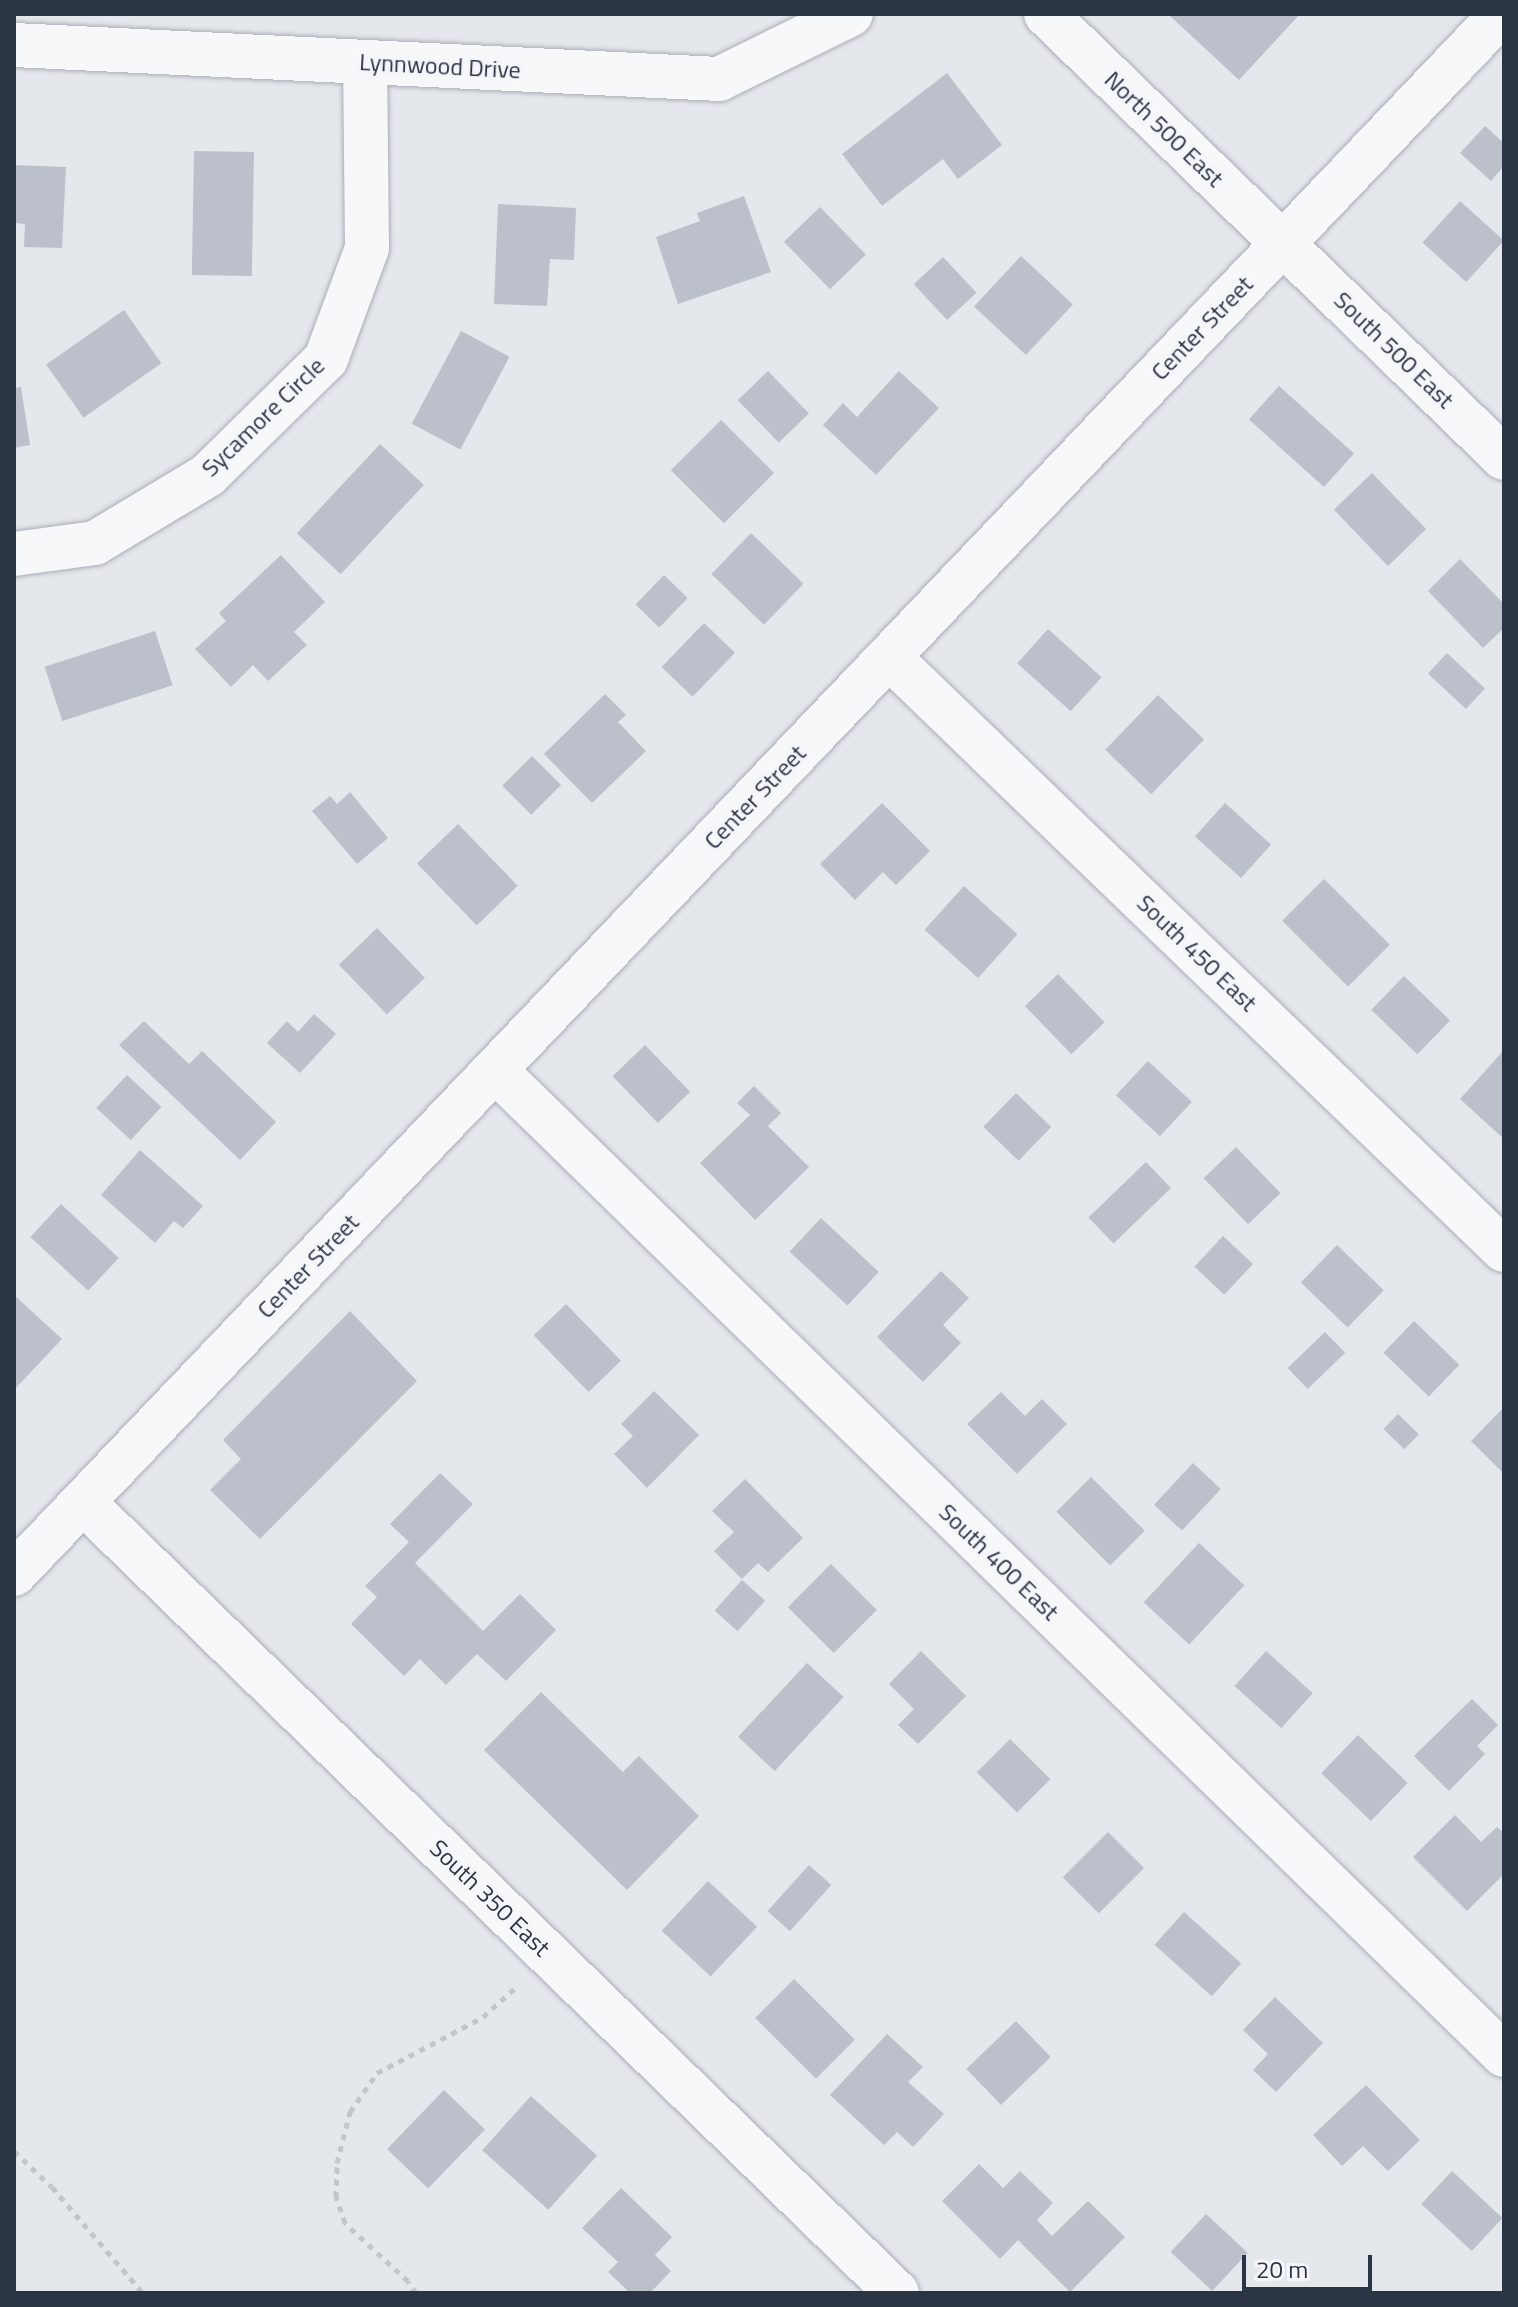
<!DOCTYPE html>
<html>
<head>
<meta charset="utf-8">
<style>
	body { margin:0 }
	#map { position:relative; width:1518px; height:2307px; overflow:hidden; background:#e4e7ec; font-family:"Titillium Web",sans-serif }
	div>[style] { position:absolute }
	.building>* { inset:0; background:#bbc0ca; transform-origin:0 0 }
	.path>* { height:5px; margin-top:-2.5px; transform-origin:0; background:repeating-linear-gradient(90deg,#c2c5cb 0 6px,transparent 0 12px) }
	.roads { filter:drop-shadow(0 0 2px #a9aeb7) drop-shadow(0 0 2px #a9aeb7) }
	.minor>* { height:44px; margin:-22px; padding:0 22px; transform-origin:22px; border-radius:22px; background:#f7f8fa }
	span { translate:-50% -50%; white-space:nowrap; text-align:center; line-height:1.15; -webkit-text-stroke:7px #f4f6f9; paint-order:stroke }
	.street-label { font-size:24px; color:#2b3445 }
	.frame { position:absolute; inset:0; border:16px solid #2b3445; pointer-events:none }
	.scale { position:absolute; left:1242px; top:2255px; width:130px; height:36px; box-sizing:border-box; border:4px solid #2b3445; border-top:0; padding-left:10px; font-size:24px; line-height:28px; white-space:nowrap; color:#2b3445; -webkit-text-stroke:6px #f4f6f9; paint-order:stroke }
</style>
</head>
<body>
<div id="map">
	<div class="building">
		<i style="clip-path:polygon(1168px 14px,1300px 14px,1239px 80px)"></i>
		<i style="clip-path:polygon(947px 73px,1002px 145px,958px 179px,943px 159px,882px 206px,842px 154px)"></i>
		<i style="clip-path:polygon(1485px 126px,1504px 143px,1504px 166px,1491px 181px,1460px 153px)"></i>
		<i style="left:194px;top:151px;width:60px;height:124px;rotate:1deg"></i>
		<i style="clip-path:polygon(14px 165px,66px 167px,62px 248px,24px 247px,25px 224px,14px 223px)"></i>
		<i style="clip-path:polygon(744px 196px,771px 272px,678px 304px,656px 237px,700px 221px,697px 213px)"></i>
		<i style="left:1460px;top:201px;width:59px;height:56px;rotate:42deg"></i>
		<i style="clip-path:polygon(498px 204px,576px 208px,574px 260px,550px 259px,547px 306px,494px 304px)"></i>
		<i style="left:820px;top:207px;width:66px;height:50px;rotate:46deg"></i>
		<i style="left:1021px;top:256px;width:71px;height:69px;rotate:43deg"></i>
		<i style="left:943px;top:257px;width:49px;height:40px;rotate:47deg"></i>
		<i style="left:124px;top:310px;width:65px;height:95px;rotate:55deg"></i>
		<i style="left:461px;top:331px;width:55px;height:105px;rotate:28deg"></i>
		<i style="left:768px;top:371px;width:59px;height:42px;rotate:46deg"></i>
		<i style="clip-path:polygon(899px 371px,939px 408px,876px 475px,823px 425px,843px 403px,857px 417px)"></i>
		<i style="left:1279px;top:386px;width:101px;height:45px;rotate:42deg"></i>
		<i style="clip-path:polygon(21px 387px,30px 445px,14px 448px,14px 388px)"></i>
		<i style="left:721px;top:420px;width:75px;height:71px;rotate:45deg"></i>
		<i style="left:380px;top:444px;width:60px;height:122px;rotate:43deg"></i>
		<i style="left:1372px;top:473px;width:78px;height:53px;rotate:46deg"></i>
		<i style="left:751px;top:533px;width:73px;height:57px;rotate:44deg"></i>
		<i style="clip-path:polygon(281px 555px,325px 602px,294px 632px,307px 645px,268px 681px,253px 665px,231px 687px,195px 649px,226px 621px,219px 613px)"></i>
		<i style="clip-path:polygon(1460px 559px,1504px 604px,1504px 628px,1483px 648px,1428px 591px)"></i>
		<i style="left:664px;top:575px;width:33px;height:41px;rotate:44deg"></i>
		<i style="left:704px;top:623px;width:43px;height:61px;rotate:44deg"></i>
		<i style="left:1048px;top:629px;width:72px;height:46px;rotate:42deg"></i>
		<i style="left:155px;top:631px;width:57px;height:116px;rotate:72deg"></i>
		<i style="left:1447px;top:653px;width:52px;height:28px;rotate:43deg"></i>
		<i style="clip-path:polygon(605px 694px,626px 715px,618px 722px,646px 751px,592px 803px,544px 754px)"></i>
		<i style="left:1158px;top:695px;width:64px;height:76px;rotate:44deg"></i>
		<i style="left:532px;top:756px;width:41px;height:42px;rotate:45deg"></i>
		<i style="clip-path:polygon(350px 792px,388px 838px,357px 864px,312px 811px,330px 796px,337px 804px)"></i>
		<i style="clip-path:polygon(882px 803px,930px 851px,896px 885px,883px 872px,855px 900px,820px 864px)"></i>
		<i style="left:1225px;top:803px;width:62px;height:45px;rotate:42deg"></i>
		<i style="left:458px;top:824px;width:86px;height:57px;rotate:46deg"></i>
		<i style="left:1324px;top:879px;width:93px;height:59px;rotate:45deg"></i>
		<i style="left:964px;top:886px;width:72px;height:59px;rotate:42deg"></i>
		<i style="left:377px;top:928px;width:69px;height:53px;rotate:46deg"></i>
		<i style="left:1058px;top:974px;width:67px;height:46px;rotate:46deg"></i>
		<i style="left:1404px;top:976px;width:64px;height:47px;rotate:44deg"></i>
		<i style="clip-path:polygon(314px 1014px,336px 1034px,300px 1073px,267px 1043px,287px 1021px,298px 1032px)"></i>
		<i style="clip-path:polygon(144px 1021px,189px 1064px,202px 1051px,276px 1122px,240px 1160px,119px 1045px)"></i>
		<i style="left:645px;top:1045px;width:65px;height:45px;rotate:46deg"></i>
		<i style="clip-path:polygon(1504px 1050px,1504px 1139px,1460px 1099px)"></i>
		<i style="left:1148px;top:1061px;width:60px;height:47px;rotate:43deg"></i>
		<i style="left:127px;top:1075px;width:47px;height:45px;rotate:43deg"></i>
		<i style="clip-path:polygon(754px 1086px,781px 1113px,768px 1126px,809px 1167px,755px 1220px,700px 1163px,750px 1115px,737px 1103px)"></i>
		<i style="left:1016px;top:1093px;width:49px;height:47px;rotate:44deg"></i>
		<i style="left:1236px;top:1147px;width:64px;height:45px;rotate:46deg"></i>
		<i style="clip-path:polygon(140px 1150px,203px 1206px,183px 1228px,174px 1221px,155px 1243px,101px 1195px)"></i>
		<i style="left:1146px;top:1162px;width:36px;height:80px;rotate:46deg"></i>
		<i style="left:61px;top:1204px;width:79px;height:45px;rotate:43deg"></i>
		<i style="left:821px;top:1218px;width:79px;height:46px;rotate:43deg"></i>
		<i style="left:1223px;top:1236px;width:41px;height:42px;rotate:43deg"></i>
		<i style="left:1337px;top:1245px;width:65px;height:52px;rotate:44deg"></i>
		<i style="clip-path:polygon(941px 1271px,969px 1298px,943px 1325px,961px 1343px,923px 1382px,877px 1337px)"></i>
		<i style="clip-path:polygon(14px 1295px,62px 1339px,14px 1390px)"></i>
		<i style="left:566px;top:1304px;width:79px;height:45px;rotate:46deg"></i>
		<i style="clip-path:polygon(350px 1311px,417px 1381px,260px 1539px,210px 1490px,241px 1459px,223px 1440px)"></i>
		<i style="left:1414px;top:1321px;width:63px;height:44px;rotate:44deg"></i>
		<i style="left:1325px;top:1332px;width:29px;height:52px;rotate:46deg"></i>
		<i style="clip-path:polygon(654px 1391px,699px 1435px,647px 1488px,614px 1454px,633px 1436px,621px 1424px)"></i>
		<i style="clip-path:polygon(1001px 1392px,1025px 1416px,1042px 1399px,1067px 1424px,1017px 1474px,967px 1424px)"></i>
		<i style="clip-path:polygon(1504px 1407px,1504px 1474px,1471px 1441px)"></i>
		<i style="left:1398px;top:1414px;width:29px;height:21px;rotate:44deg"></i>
		<i style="left:1193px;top:1463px;width:38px;height:57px;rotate:43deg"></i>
		<i style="clip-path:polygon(440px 1473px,473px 1504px,415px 1563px,483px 1631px,520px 1594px,556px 1630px,506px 1681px,477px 1654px,446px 1685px,420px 1659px,404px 1676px,351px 1624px,377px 1597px,365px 1586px,409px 1542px,390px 1524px)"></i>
		<i style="left:1091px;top:1477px;width:76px;height:49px;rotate:45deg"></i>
		<i style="clip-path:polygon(745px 1479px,803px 1538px,768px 1572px,758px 1563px,742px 1579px,714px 1551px,734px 1532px,712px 1511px)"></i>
		<i style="left:1199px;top:1543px;width:62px;height:81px;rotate:43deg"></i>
		<i style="left:831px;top:1564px;width:65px;height:61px;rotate:45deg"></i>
		<i style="left:742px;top:1580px;width:31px;height:41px;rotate:42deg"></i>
		<i style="clip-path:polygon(921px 1651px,966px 1696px,918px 1744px,898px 1725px,914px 1709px,889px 1684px)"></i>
		<i style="left:1266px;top:1651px;width:63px;height:47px;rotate:42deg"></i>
		<i style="left:807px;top:1663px;width:50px;height:101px;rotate:43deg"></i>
		<i style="clip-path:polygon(541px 1692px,623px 1772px,639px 1756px,699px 1816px,627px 1890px,484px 1750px)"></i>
		<i style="clip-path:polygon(1472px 1699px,1498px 1725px,1477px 1746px,1485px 1754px,1449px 1791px,1414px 1756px)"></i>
		<i style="left:1358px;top:1735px;width:69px;height:53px;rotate:44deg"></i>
		<i style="left:1010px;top:1739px;width:57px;height:47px;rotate:45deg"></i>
		<i style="clip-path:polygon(1455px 1815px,1481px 1842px,1497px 1827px,1504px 1833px,1504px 1874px,1467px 1911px,1413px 1857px)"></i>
		<i style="left:1108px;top:1832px;width:51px;height:64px;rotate:45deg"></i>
		<i style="left:809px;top:1865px;width:30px;height:62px;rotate:42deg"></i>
		<i style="left:708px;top:1881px;width:67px;height:68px;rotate:43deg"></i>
		<i style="left:1184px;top:1912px;width:77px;height:44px;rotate:42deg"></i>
		<i style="left:794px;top:1979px;width:86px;height:55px;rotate:45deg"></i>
		<i style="clip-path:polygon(1275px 1997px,1323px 2043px,1276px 2092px,1253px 2070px,1268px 2054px,1243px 2030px)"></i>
		<i style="left:1016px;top:2021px;width:50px;height:69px;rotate:46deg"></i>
		<i style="clip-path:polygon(887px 2034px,923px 2067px,908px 2082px,944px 2114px,913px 2147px,897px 2132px,884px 2145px,830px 2095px)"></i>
		<i style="clip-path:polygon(1366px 2085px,1420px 2140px,1388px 2171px,1363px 2146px,1342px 2166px,1313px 2135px)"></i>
		<i style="left:444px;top:2090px;width:57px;height:82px;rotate:44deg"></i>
		<i style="left:531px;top:2096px;width:89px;height:73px;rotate:42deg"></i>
		<i style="clip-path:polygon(979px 2164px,1003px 2188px,1020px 2171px,1053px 2203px,1037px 2220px,1052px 2236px,1088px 2201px,1125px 2237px,1070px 2292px,1018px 2240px,1000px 2259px,942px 2201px)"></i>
		<i style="left:1452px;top:2171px;width:69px;height:45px;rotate:43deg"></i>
		<i style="clip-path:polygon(621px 2188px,672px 2237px,655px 2255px,671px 2271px,650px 2293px,630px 2293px,608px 2272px,618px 2262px,582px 2228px)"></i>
		<i style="left:1206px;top:2214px;width:57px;height:52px;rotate:43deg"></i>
	</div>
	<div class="path">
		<i style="left:14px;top:2151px;width:52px;rotate:43.5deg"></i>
		<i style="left:52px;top:2187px;width:140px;rotate:49.4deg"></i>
		<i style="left:416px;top:2293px;width:14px;rotate:-124deg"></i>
		<i style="left:408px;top:2281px;width:86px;rotate:-137.4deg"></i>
		<i style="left:345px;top:2223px;width:28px;rotate:-109deg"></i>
		<i style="left:336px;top:2197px;width:34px;rotate:-88deg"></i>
		<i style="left:337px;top:2163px;width:53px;rotate:-75.7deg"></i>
		<i style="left:350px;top:2112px;width:47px;rotate:-55.3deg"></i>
		<i style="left:377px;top:2073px;width:120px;rotate:-27.8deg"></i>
		<i style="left:483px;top:2017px;width:42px;rotate:-42.1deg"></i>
	</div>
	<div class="roads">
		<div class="minor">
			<i style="left:1046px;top:14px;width:638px;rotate:44.11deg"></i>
			<i style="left:14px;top:45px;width:706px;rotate:2.76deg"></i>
			<i style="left:719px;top:79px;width:147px;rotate:-26.2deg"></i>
			<i style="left:14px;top:554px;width:82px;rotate:-7.7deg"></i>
			<i style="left:95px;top:543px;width:132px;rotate:-31deg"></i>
			<i style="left:208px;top:475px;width:165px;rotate:-44.5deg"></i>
			<i style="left:326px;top:359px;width:118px;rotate:-69.7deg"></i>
			<i style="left:367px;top:248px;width:186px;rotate:-90.6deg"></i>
			<i style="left:889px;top:657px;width:854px;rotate:43.96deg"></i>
			<i style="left:495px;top:1070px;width:1410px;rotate:44.31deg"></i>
			<i style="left:83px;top:1502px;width:1135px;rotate:44.18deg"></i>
			<i style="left:14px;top:1574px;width:2147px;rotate:-46.36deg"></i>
		</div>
	</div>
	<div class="street-label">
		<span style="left:440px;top:66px;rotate:3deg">Lynnwood Drive</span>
		<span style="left:1164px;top:129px;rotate:44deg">North 500 East</span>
		<span style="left:1202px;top:328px;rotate:-46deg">Center Street</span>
		<span style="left:1394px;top:350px;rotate:44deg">South 500 East</span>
		<span style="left:263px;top:417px;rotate:-44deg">Sycamore Circle</span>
		<span style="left:755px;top:797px;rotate:-46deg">Center Street</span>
		<span style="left:1197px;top:953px;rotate:44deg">South 450 East</span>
		<span style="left:308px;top:1266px;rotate:-46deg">Center Street</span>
		<span style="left:999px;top:1562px;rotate:44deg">South 400 East</span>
		<span style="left:490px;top:1898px;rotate:44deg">South 350 East</span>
	</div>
	<div class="frame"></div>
	<div class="scale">20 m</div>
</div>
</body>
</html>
